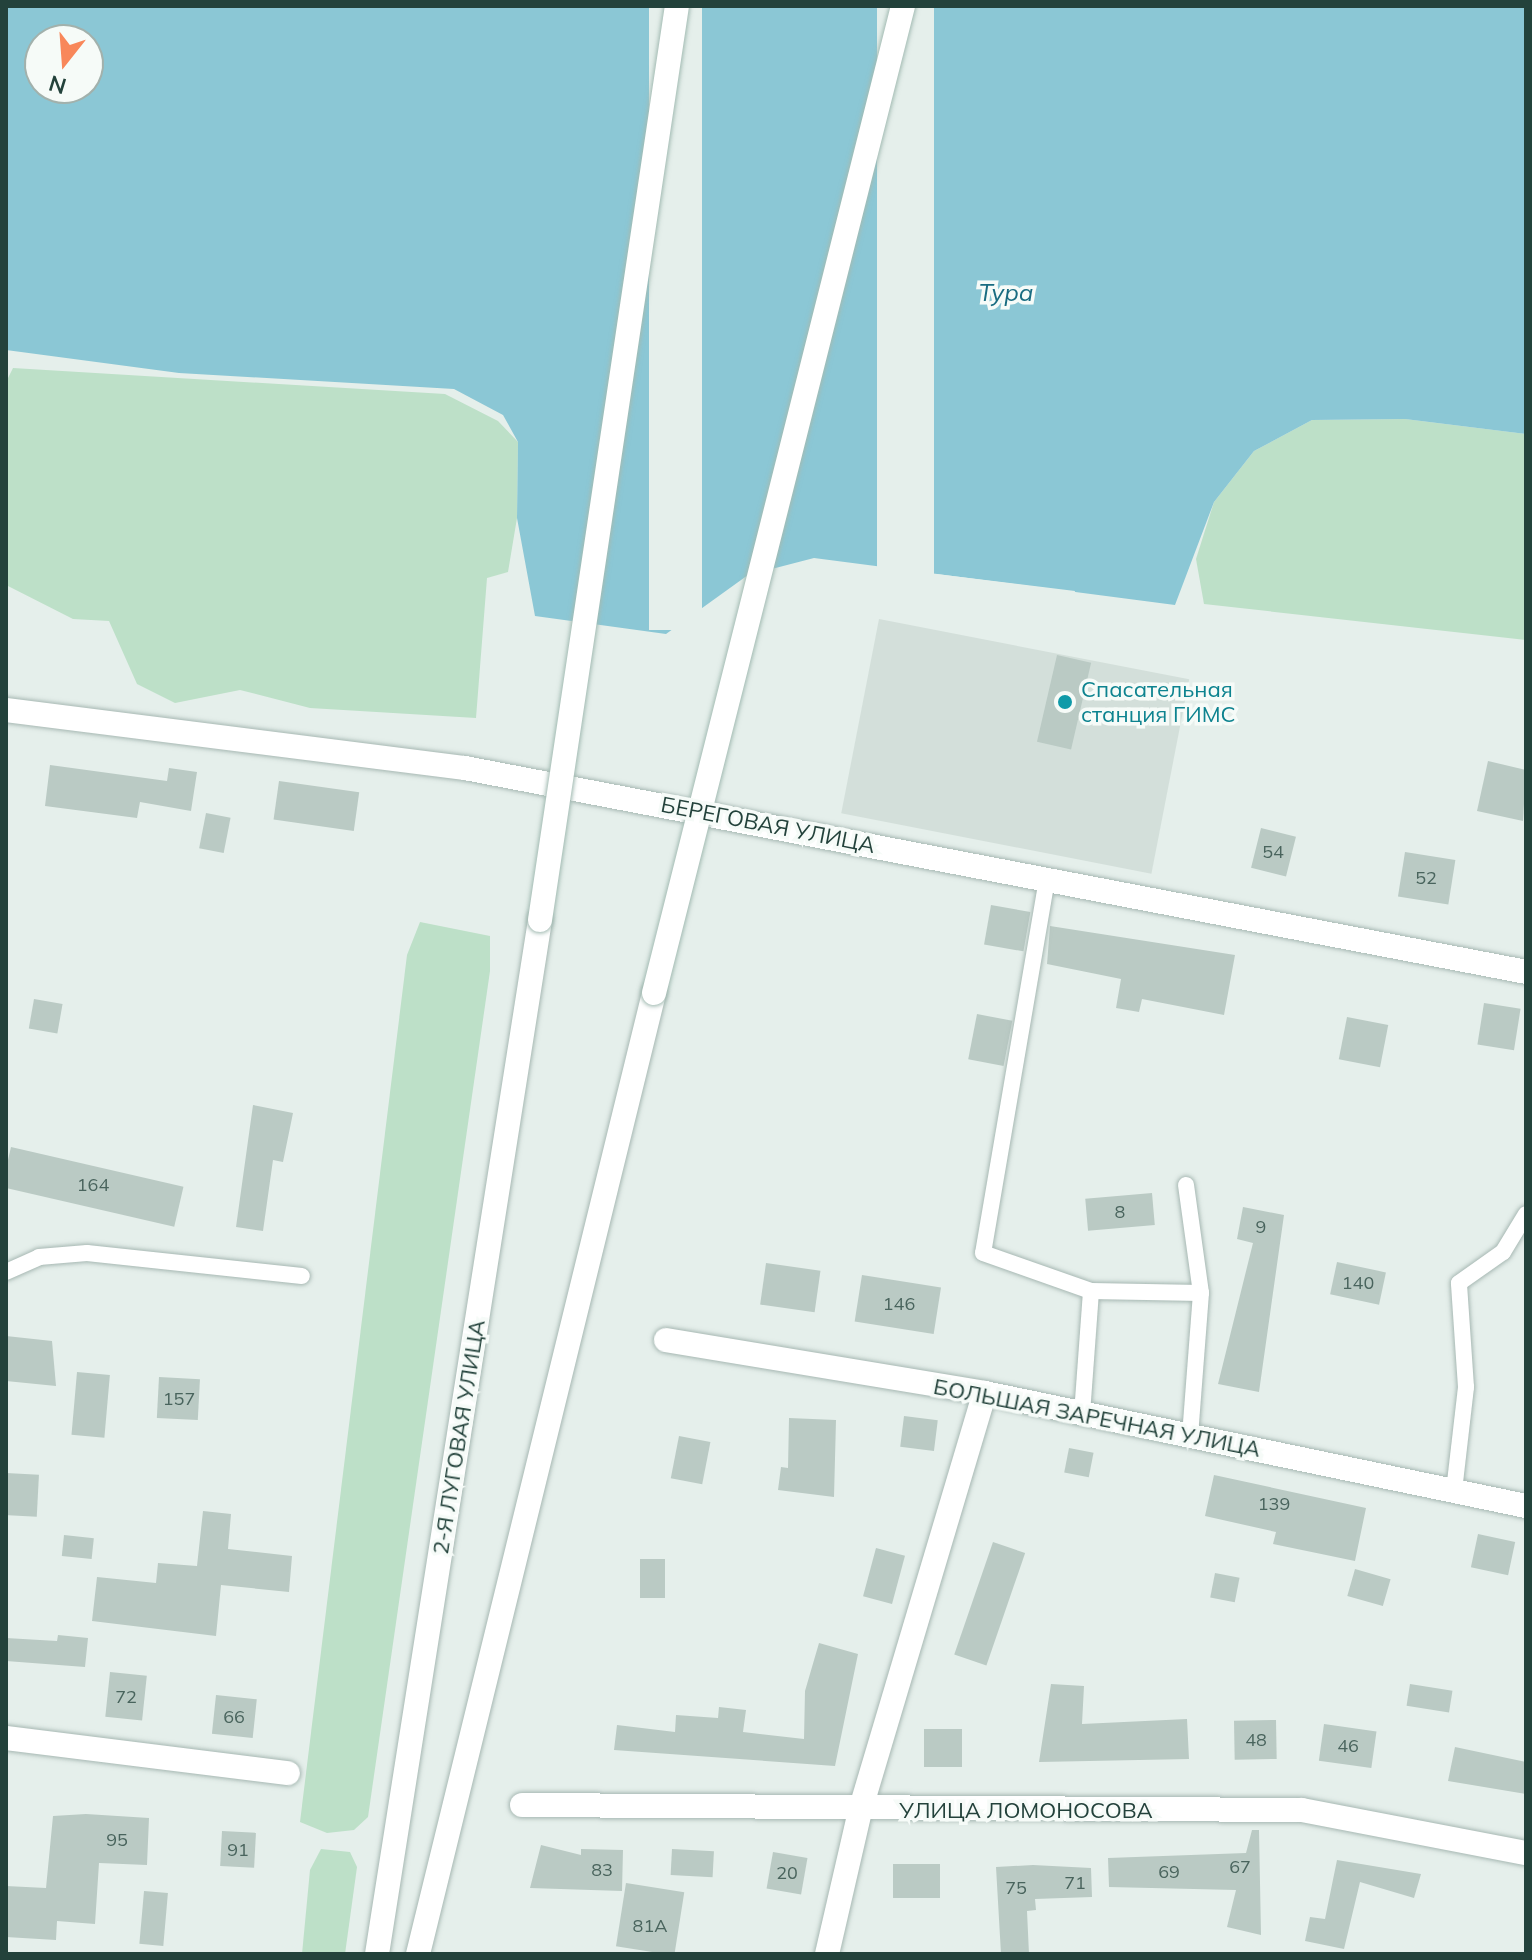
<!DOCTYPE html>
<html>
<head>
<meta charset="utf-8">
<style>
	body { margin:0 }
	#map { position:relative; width:1532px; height:1960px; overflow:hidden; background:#e5efeb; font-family:Mulish,sans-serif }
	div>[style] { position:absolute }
	.built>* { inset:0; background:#d3dfda; transform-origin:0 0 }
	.green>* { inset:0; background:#bde0c8 }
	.water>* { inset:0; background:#8bc7d5 }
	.pier>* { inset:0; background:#e5efeb; transform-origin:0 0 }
	.building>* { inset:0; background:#bacac4; transform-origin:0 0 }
	.roads { filter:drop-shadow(0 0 2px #a7b8b3) drop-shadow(0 0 2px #a7b8b3) }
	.lane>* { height:16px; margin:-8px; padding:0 8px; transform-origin:8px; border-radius:8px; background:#fff }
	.street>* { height:24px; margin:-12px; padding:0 12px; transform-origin:12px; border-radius:12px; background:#fff }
	.secondary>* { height:24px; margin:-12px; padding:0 12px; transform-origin:12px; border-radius:12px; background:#fff }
	.bridges { filter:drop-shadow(0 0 2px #a3bbb3) drop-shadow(0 0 2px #a3bbb3) }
	.secondary-bridge>* { height:24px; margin:-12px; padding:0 12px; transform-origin:12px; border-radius:12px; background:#fff }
	.dots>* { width:22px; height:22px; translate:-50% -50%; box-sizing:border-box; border:4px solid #f6fbf8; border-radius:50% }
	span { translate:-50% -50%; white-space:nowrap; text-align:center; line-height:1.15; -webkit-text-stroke:7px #f6fbf8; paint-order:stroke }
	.number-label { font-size:18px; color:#49645d }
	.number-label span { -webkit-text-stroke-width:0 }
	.culture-label { font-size:22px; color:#0d838f }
	.left { translate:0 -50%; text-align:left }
	.street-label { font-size:22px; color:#23423b }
	.water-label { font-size:24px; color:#196c81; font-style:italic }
	.frame { position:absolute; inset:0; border:8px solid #23423b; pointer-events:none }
	.north { position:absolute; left:24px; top:24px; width:80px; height:80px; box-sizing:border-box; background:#f6fbf8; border:2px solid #a2b1ac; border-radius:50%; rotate:197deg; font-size:22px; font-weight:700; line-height:32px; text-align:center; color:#23423b }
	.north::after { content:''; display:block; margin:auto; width:28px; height:36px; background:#f8875a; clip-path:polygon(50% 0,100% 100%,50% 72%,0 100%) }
</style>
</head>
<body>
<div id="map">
	<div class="built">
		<i style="left:879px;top:619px;width:316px;height:198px;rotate:11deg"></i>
	</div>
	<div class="green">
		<i style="clip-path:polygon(13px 368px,445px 394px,498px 421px,518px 442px,517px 518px,508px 572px,487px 578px,476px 718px,310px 708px,240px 690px,175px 703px,137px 684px,109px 621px,73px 619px,6px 585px,6px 382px)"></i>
		<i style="clip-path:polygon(1405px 419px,1526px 434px,1526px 640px,1204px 604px,1196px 559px,1214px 502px,1254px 451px,1312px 420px)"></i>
		<i style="clip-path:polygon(420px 922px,490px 936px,490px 971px,368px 1817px,354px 1830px,327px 1833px,300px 1822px,407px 955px)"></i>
		<i style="clip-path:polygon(321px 1849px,350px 1852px,357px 1867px,345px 1954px,302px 1954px,310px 1870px)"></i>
	</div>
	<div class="water">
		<i style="clip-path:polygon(evenodd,6px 6px,1526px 6px,1526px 434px,1405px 419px,1312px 420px,1254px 451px,1214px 502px,1175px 605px,814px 558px,748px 575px,666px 634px,535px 616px,517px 518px,518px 442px,503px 415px,454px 389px,179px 373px,6px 350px,6px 6px,40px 40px,88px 40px,88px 88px,40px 88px,40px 40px)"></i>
	</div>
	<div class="pier">
		<i style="left:649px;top:6px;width:53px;height:624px"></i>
		<i style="left:877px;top:6px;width:57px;height:600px"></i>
		<i style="left:936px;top:574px;width:140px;height:4px;rotate:7deg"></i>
	</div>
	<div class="building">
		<i style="left:1057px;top:655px;width:35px;height:89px;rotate:13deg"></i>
		<i style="clip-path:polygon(1488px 761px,1526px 770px,1523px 821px,1477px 811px)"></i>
		<i style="clip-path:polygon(50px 765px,167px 781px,169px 768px,197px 772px,191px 811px,140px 802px,137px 818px,45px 806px)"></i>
		<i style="left:279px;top:781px;width:81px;height:39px;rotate:8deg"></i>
		<i style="left:206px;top:813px;width:25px;height:36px;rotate:11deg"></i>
		<i style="left:1261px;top:828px;width:36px;height:41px;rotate:14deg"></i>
		<i style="left:1405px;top:852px;width:51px;height:45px;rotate:9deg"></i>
		<i style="left:991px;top:905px;width:40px;height:40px;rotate:10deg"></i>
		<i style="clip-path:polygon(1050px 926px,1235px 955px,1224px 1015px,1142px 999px,1139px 1012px,1116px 1008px,1121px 979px,1047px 964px)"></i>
		<i style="left:34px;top:999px;width:29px;height:30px;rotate:10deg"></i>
		<i style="left:1484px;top:1003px;width:37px;height:42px;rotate:9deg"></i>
		<i style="left:977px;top:1014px;width:36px;height:46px;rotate:11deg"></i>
		<i style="left:1347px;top:1017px;width:42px;height:43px;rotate:11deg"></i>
		<i style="clip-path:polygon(253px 1105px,293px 1113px,283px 1162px,273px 1160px,263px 1231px,236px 1227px)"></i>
		<i style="left:11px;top:1147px;width:177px;height:41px;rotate:13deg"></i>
		<i style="left:1152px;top:1193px;width:32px;height:67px;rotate:85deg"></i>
		<i style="clip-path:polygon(1243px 1207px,1284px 1215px,1259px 1392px,1218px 1384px,1253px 1243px,1237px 1239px)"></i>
		<i style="left:1337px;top:1262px;width:50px;height:33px;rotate:12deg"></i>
		<i style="left:766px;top:1263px;width:55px;height:42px;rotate:8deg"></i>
		<i style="left:862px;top:1275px;width:80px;height:47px;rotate:9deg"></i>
		<i style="clip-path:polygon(6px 1336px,52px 1341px,56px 1386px,6px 1381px)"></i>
		<i style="left:77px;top:1372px;width:33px;height:63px;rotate:5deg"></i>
		<i style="left:159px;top:1377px;width:41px;height:41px;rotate:3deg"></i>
		<i style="left:904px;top:1416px;width:34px;height:31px;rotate:7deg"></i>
		<i style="clip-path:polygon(789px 1418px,836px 1420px,834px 1497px,778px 1490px,781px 1467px,788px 1468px)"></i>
		<i style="left:679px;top:1436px;width:32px;height:43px;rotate:11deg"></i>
		<i style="left:1069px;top:1448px;width:25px;height:25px;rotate:11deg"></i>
		<i style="left:6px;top:1473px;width:33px;height:42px;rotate:3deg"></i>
		<i style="clip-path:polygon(1214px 1475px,1366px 1508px,1355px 1561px,1273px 1544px,1276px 1532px,1205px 1516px)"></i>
		<i style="clip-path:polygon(203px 1511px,231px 1514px,228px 1549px,292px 1556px,289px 1592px,221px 1585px,216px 1636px,92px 1621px,97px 1577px,156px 1583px,158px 1563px,197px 1566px)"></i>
		<i style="left:1478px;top:1534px;width:38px;height:34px;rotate:12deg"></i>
		<i style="left:64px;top:1535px;width:30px;height:21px;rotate:6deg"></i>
		<i style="left:993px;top:1542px;width:34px;height:119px;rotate:19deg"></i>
		<i style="left:876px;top:1548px;width:30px;height:50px;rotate:15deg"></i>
		<i style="left:640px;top:1559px;width:25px;height:39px"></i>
		<i style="left:1355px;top:1569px;width:37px;height:28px;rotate:16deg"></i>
		<i style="left:1215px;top:1573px;width:25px;height:25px;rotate:11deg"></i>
		<i style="clip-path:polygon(58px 1635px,88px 1638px,85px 1667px,6px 1661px,6px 1638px,57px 1641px)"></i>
		<i style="clip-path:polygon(819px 1643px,858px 1654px,835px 1766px,614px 1750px,617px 1725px,675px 1732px,676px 1715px,718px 1718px,719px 1707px,746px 1710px,743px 1732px,804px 1739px,805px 1691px)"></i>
		<i style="left:110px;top:1672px;width:37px;height:45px;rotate:6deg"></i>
		<i style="clip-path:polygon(1051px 1684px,1084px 1686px,1082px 1724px,1187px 1719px,1189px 1759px,1039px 1762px)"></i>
		<i style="left:1410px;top:1684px;width:43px;height:22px;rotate:9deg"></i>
		<i style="left:216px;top:1695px;width:41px;height:39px;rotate:6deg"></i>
		<i style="left:1276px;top:1720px;width:39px;height:42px;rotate:89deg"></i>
		<i style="left:1324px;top:1724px;width:53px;height:37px;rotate:8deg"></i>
		<i style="left:924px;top:1729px;width:38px;height:38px"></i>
		<i style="clip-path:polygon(1455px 1747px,1526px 1762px,1526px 1794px,1448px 1781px)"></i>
		<i style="clip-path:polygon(86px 1814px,149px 1818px,147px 1865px,99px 1863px,95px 1924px,57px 1921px,56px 1940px,6px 1937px,6px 1886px,46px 1888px,53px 1816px)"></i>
		<i style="clip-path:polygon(1252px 1830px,1259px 1830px,1261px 1935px,1227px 1927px,1236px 1890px,1109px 1887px,1108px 1858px,1246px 1853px)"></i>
		<i style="left:222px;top:1831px;width:34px;height:35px;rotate:3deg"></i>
		<i style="clip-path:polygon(541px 1845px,581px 1855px,581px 1849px,623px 1850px,622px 1891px,530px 1888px)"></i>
		<i style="left:672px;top:1849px;width:42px;height:26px;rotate:3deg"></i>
		<i style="left:773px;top:1852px;width:35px;height:37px;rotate:10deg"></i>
		<i style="clip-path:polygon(1337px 1860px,1421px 1874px,1414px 1898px,1360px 1882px,1344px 1949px,1305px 1941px,1310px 1917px,1325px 1919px)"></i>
		<i style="left:940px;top:1864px;width:34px;height:47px;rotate:90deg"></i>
		<i style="clip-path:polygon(1033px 1865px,1091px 1868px,1092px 1897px,1035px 1899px,1036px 1910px,1027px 1911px,1029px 1954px,1001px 1954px,996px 1867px)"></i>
		<i style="left:626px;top:1883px;width:59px;height:64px;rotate:9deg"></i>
		<i style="left:144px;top:1891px;width:24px;height:53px;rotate:5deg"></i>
	</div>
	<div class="roads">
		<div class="lane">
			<i style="left:1047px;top:879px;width:379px;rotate:99.7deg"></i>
			<i style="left:983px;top:1253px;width:114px;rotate:19.4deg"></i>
			<i style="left:1091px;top:1291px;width:110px;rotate:1deg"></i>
			<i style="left:1186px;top:1185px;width:109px;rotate:82.1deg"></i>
			<i style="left:1201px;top:1293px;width:143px;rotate:94.4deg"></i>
			<i style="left:6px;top:1272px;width:36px;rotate:-24deg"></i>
			<i style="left:39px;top:1257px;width:48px;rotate:-4.8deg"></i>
			<i style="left:87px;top:1253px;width:216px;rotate:6.1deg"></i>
			<i style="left:1082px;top:1414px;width:123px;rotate:-85.8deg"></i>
			<i style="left:1454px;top:1491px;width:105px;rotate:-83.4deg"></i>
			<i style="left:1466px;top:1387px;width:104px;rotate:-93.9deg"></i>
			<i style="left:1459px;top:1283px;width:54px;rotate:-35.2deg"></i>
			<i style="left:1503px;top:1252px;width:44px;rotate:-58.8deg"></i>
		</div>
		<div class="street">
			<i style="left:6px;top:710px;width:463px;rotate:7.2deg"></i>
			<i style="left:465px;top:768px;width:1080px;rotate:10.88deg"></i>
			<i style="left:666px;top:1340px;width:323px;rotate:9.4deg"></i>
			<i style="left:985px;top:1393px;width:553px;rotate:11.8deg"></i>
			<i style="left:6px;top:1738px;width:284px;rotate:7.1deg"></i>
			<i style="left:522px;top:1805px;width:780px;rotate:0.37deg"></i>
			<i style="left:1302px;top:1810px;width:228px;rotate:10.9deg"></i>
			<i style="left:827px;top:1954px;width:147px;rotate:-77deg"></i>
			<i style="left:860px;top:1811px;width:436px;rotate:-73.4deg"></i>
		</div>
		<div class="secondary">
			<i style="left:377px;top:1954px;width:1047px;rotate:-81.04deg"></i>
			<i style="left:418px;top:1954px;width:990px;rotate:-76.2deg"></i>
		</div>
	</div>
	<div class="bridges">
		<div class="secondary-bridge">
			<i style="left:540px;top:920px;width:924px;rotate:-81.48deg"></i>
			<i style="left:654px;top:993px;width:1018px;rotate:-75.84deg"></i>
		</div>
	</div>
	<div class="dots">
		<i style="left:1065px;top:702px;background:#0f9aa8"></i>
	</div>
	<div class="number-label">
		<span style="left:1273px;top:852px">54</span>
		<span style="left:1426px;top:878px">52</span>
		<span style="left:93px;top:1185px">164</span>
		<span style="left:1120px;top:1212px">8</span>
		<span style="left:1261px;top:1227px">9</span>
		<span style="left:1358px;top:1283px">140</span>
		<span style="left:899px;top:1304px">146</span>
		<span style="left:179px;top:1399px">157</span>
		<span style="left:1274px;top:1504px">139</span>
		<span style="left:126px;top:1697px">72</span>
		<span style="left:234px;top:1717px">66</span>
		<span style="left:1256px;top:1740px">48</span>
		<span style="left:1348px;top:1746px">46</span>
		<span style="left:117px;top:1840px">95</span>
		<span style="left:238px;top:1850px">91</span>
		<span style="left:1240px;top:1867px">67</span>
		<span style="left:602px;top:1870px">83</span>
		<span style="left:1169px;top:1872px">69</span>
		<span style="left:787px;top:1873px">20</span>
		<span style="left:1075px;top:1883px">71</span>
		<span style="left:1016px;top:1888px">75</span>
		<span style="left:650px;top:1926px">81А</span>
	</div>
	<div class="culture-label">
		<span class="left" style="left:1081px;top:702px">Спасательная<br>станция ГИМС</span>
	</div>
	<div class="street-label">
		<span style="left:768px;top:825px;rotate:11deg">БЕРЕГОВАЯ УЛИЦА</span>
		<span style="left:1097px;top:1418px;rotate:11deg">БОЛЬШАЯ ЗАРЕЧНАЯ УЛИЦА</span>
		<span style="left:459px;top:1437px;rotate:-81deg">2-Я ЛУГОВАЯ УЛИЦА</span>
		<span style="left:1026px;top:1811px">УЛИЦА ЛОМОНОСОВА</span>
	</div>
	<div class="water-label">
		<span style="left:1006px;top:293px">Тура</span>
	</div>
	<div class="frame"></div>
	<div class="north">N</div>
</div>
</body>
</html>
